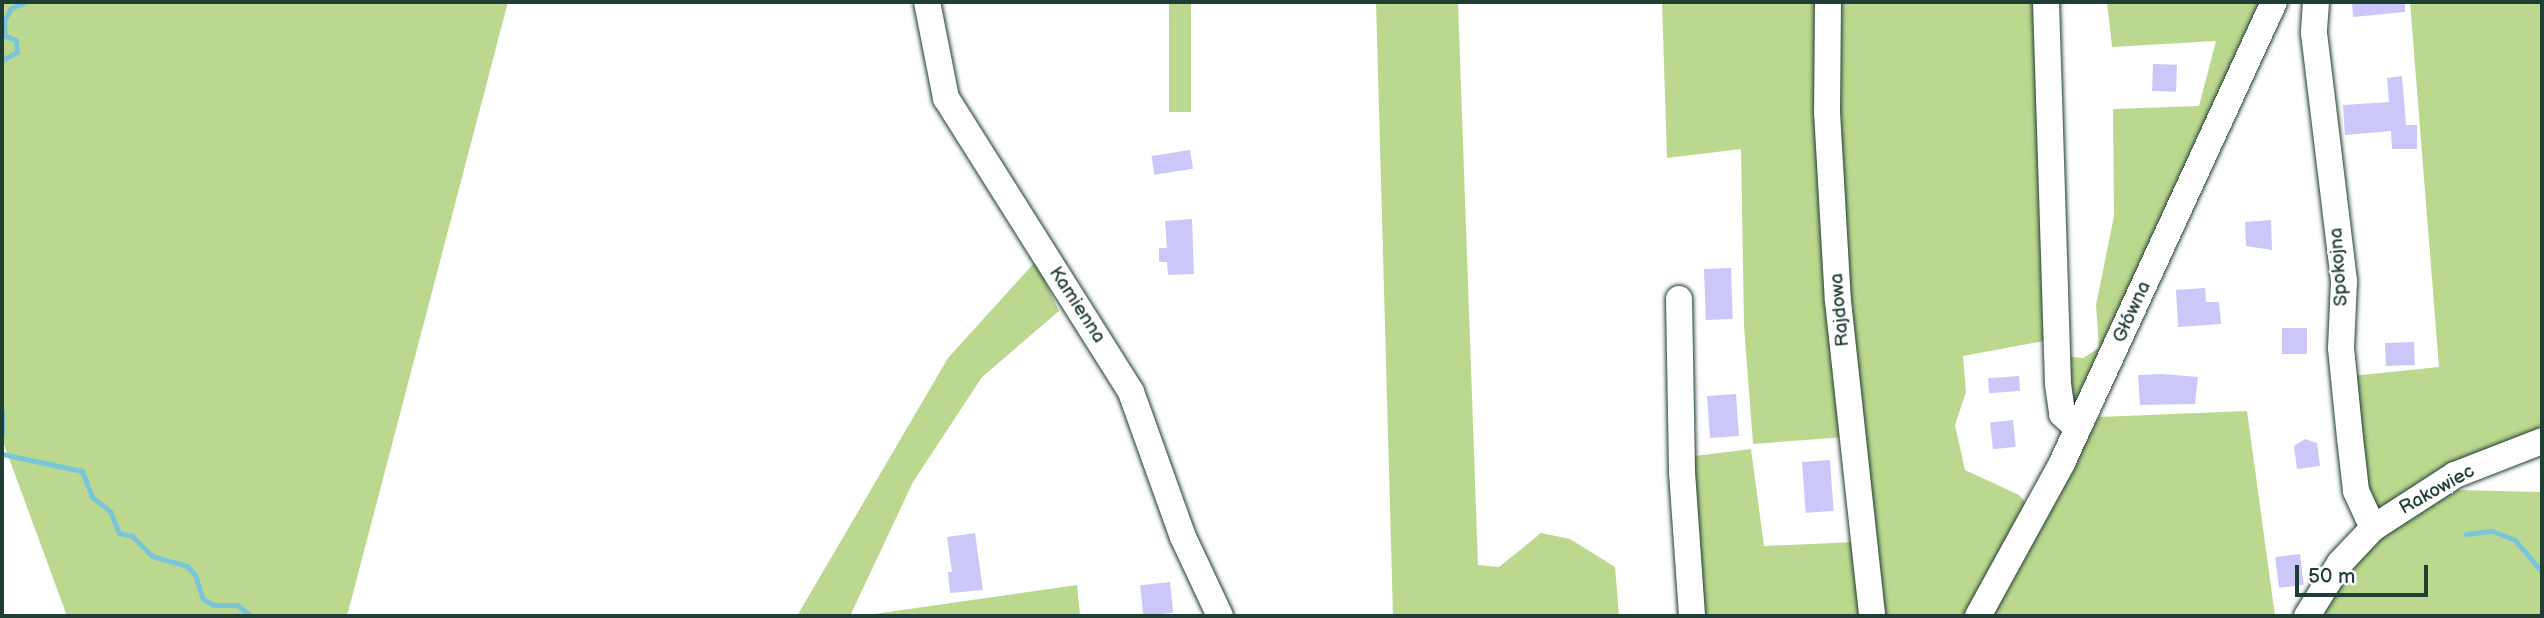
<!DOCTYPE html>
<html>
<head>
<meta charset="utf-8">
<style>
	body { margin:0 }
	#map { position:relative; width:2544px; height:618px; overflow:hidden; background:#fff; font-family:"Balsamiq Sans",sans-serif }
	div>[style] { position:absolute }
	.green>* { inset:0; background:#bcd88f; transform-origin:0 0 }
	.stream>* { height:5px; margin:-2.5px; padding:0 2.5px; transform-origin:2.5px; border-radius:2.5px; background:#7bc5db }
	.building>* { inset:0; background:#cbc7f9; transform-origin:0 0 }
	.roads { filter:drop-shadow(0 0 2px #1f3d34) drop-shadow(0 0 2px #1f3d34) }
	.minor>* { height:26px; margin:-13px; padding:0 13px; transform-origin:13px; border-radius:13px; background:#fff }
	span { translate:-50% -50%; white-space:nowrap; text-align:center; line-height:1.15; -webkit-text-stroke:5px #fff; paint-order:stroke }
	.street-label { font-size:19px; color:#1f3d34 }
	.frame { position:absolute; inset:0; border:4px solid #1f3d34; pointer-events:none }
	.scale { position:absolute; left:2295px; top:565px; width:133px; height:32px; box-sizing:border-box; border:4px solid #1f3d34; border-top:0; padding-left:9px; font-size:21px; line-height:24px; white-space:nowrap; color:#1f3d34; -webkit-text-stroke:5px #fff; paint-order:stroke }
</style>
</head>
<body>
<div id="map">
	<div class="green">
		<i style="clip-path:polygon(2px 2px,508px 2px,347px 616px,67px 616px,2px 439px)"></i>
		<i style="left:1169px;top:2px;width:22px;height:110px"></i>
		<i style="clip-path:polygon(1376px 2px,1458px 2px,1478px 565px,1499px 567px,1541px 533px,1570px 539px,1615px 567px,1619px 616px,1393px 616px)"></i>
		<i style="clip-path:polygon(1662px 2px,1822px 2px,1845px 437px,1753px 444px,1744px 326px,1741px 149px,1667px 158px)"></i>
		<i style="clip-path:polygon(1838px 2px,2035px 2px,2044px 341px,1963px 356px,1966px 392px,1955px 425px,1965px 470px,2019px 495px,2030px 507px,1968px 616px,1878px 616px,1835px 115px)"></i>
		<i style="clip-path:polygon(2107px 2px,2264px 2px,2073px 414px,2061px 348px,2071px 357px,2083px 358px,2099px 348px,2096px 305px,2114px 216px,2113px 109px,2199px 106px,2216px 41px,2112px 47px)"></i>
		<i style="clip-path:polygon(2410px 2px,2542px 2px,2542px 432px,2375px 518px,2364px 489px,2351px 376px,2439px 367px)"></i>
		<i style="clip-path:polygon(1036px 261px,1059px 311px,982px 377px,913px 482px,850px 616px,797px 616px,948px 358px)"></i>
		<i style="clip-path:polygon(2247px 411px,2275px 616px,1992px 616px,2099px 417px)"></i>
		<i style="clip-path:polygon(1751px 449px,1764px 546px,1855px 542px,1864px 616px,1697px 616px,1687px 457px)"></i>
		<i style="clip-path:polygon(2458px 490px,2542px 492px,2542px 616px,2315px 616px,2338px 578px,2381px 532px)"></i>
		<i style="clip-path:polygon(1077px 585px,1080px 616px,860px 616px)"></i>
	</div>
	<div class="stream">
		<i style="left:2px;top:60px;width:17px;rotate:-28deg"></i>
		<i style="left:17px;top:52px;width:12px;rotate:-95deg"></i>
		<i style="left:16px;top:40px;width:12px;rotate:-160deg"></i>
		<i style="left:5px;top:36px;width:15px;rotate:-94deg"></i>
		<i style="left:4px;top:21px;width:15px;rotate:-62deg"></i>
		<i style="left:11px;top:8px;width:15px;rotate:-23deg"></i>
		<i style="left:2px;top:411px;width:22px;rotate:90deg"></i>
		<i style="left:2px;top:454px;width:82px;rotate:12deg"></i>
		<i style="left:82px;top:471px;width:28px;rotate:69deg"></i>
		<i style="left:92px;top:497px;width:23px;rotate:38deg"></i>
		<i style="left:110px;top:511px;width:24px;rotate:68deg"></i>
		<i style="left:119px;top:533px;width:13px;rotate:13deg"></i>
		<i style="left:132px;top:536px;width:28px;rotate:45deg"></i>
		<i style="left:152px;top:556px;width:36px;rotate:16deg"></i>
		<i style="left:187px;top:566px;width:12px;rotate:48deg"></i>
		<i style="left:195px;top:575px;width:25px;rotate:72deg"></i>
		<i style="left:203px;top:599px;width:12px;rotate:31deg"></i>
		<i style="left:213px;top:605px;width:24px"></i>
		<i style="left:237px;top:605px;width:18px;rotate:38deg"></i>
		<i style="left:2466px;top:534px;width:26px;rotate:-7deg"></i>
		<i style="left:2492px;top:531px;width:25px;rotate:21deg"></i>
		<i style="left:2515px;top:540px;width:42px;rotate:49.8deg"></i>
	</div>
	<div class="building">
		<i style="clip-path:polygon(2352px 2px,2405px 2px,2405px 12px,2353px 17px)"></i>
		<i style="left:2153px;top:64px;width:24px;height:27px;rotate:2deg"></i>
		<i style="clip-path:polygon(2402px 76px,2406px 125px,2417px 125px,2417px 149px,2392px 149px,2391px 131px,2345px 135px,2343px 105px,2389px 102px,2387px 78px)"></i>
		<i style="left:1190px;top:150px;width:19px;height:39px;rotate:81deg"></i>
		<i style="clip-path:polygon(1192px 219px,1194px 274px,1168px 275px,1167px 262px,1159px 262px,1159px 248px,1167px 248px,1165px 221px)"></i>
		<i style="clip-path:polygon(2271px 220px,2272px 250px,2246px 246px,2245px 222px)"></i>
		<i style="left:1731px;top:268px;width:51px;height:27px;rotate:88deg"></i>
		<i style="clip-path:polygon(2205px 288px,2206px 302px,2219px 302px,2221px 324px,2178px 327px,2176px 290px)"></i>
		<i style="left:2282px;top:328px;width:25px;height:26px"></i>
		<i style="left:2414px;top:342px;width:23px;height:29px;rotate:88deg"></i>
		<i style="clip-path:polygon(2162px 374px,2198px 377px,2195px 404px,2140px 405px,2138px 375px)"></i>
		<i style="left:2019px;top:376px;width:15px;height:31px;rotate:86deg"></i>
		<i style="left:1736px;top:394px;width:42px;height:29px;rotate:86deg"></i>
		<i style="left:2013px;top:420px;width:27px;height:23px;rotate:84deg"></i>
		<i style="clip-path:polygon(2305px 439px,2317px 443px,2320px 466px,2297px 469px,2294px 446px)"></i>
		<i style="left:1830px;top:460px;width:51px;height:28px;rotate:86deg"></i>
		<i style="clip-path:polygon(975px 533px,983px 590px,950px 593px,948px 572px,952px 572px,947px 537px)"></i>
		<i style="left:2300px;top:554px;width:31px;height:25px;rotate:83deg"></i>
		<i style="left:1170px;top:582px;width:31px;height:30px;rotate:84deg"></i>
	</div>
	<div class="roads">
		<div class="minor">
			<i style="left:927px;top:2px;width:98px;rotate:78.8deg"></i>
			<i style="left:946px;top:98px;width:347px;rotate:57.8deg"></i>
			<i style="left:1131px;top:392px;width:154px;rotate:70.3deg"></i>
			<i style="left:1183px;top:537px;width:87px;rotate:64.9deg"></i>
			<i style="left:1828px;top:2px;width:110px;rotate:90.5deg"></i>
			<i style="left:1827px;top:112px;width:189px;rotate:86.7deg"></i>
			<i style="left:1838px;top:301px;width:317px;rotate:83.8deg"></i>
			<i style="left:2046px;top:2px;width:382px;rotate:88.2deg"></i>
			<i style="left:2058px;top:384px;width:30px;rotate:82deg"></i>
			<i style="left:2062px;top:414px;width:21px;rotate:43deg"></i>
			<i style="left:2316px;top:2px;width:31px;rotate:94deg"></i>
			<i style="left:2314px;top:33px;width:251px;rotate:83.1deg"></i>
			<i style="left:2344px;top:282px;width:66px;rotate:92.6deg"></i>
			<i style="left:2341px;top:348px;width:90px;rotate:84.3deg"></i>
			<i style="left:2350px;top:438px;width:53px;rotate:83.5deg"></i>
			<i style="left:2356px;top:491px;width:41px;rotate:65.3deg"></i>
			<i style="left:1679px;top:299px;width:173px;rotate:89deg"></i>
			<i style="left:1682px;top:472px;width:144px;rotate:86deg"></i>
			<i style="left:1978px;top:616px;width:175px;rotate:-61.2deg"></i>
			<i style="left:2062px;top:463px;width:507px;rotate:-65.3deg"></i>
			<i style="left:2307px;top:616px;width:62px;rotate:-58.1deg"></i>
			<i style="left:2340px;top:563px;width:48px;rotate:-46.7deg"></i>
			<i style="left:2373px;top:528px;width:98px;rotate:-32.9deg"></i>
			<i style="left:2455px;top:475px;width:93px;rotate:-21.3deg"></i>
		</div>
	</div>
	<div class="street-label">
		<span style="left:2339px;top:267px;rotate:-94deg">Spokojna</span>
		<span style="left:1077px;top:305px;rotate:57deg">Kamienna</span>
		<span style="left:1840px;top:310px;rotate:-95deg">Rajdowa</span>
		<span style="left:2132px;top:312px;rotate:-65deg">Główna</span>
		<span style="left:2437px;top:490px;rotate:-29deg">Rakowiec</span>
	</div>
	<div class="frame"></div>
	<div class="scale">50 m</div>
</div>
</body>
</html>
